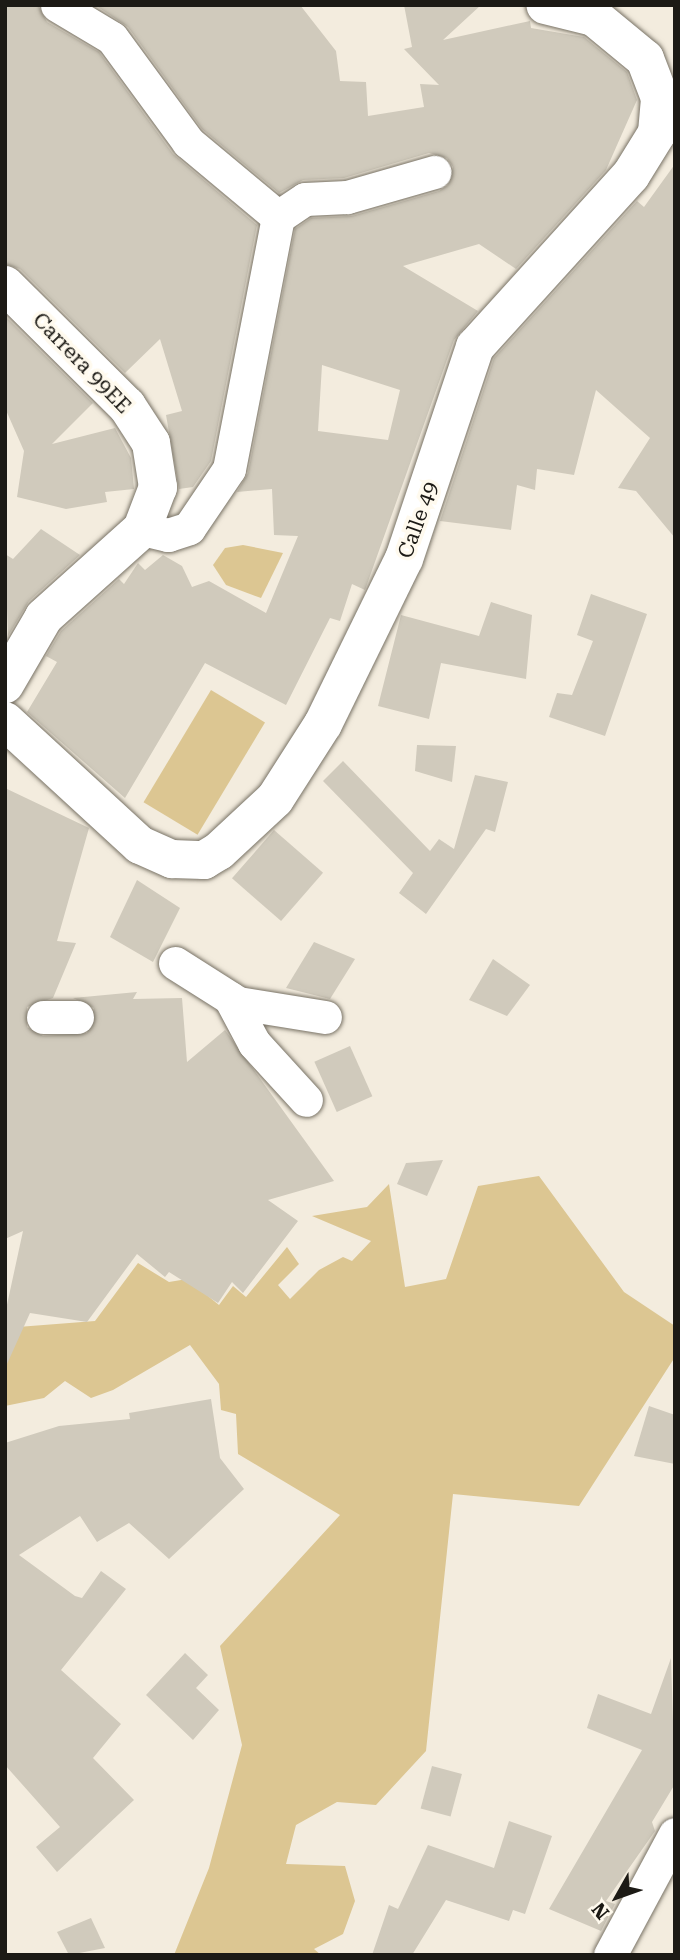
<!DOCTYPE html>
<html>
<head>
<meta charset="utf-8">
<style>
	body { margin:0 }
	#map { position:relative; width:680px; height:1960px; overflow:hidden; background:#f3ecde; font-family:"Roboto Serif",serif }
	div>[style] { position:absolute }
	.green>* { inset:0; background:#dcc692; transform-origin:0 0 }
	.building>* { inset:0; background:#d0cabc; transform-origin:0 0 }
	.roads { filter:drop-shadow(0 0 2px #787265) drop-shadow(0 0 2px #787265) }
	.street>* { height:33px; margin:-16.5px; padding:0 16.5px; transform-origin:16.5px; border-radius:16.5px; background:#fff }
	.secondary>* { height:38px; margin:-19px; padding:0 19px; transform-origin:19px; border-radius:19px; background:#fff }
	span { translate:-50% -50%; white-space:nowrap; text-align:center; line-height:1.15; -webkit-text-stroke:7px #fffaee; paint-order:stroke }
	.street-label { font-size:21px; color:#1c1a15 }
	.frame { position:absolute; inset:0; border:7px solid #1c1a15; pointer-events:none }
	.north { position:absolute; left:582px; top:1862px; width:70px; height:70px; -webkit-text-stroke:5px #fffaee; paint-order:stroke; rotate:230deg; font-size:19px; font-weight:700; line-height:28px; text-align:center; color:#1c1a15 }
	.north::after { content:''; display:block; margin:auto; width:24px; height:32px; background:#1c1a15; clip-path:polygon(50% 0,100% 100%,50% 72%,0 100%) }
</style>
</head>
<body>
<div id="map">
	<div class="green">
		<i style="clip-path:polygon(243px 545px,283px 553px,261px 598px,226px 585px,213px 565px,225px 548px)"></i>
		<i style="left:211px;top:690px;width:63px;height:131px;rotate:31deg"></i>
		<i style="clip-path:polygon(539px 1176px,624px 1292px,675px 1326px,675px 1357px,579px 1506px,453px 1494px,426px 1751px,376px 1805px,337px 1802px,296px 1825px,286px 1864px,345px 1866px,355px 1901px,343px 1934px,314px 1949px,321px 1955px,174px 1955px,209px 1868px,242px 1745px,220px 1646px,340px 1515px,238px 1454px,236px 1414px,221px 1410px,219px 1384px,190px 1345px,113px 1390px,91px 1398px,65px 1381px,44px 1398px,5px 1406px,5px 1328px,95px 1321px,138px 1263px,169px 1282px,187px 1279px,219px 1305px,233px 1286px,246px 1297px,287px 1247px,299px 1264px,278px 1285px,290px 1299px,319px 1270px,343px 1257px,352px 1261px,371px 1241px,312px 1216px,367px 1207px,389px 1184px,405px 1287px,446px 1279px,478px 1186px)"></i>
	</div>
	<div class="building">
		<i style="clip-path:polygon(5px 5px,38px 5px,47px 22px,99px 52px,173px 154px,257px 225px,211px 461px,193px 487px,179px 489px,166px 415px,182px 411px,160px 339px,125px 373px,20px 269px,5px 264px)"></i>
		<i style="clip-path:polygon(evenodd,95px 5px,300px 5px,336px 51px,340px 81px,366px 82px,368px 116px,424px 107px,420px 84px,439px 85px,404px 49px,412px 47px,404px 5px,481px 5px,443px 40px,530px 21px,531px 28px,584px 37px,627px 72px,637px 100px,606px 170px,516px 269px,479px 244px,403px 266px,478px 311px,454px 340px,365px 590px,352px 584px,340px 621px,330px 618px,286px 705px,205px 663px,125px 798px,27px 712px,57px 662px,46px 656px,61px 631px,119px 579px,124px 584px,138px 563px,145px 570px,163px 555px,182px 566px,192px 587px,209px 581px,266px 613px,298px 536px,274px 535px,272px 489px,237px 492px,248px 473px,295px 229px,311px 218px,352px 216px,439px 191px,448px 185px,453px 167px,447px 158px,429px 153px,344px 178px,303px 180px,279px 193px,202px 129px,128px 27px,95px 5px,322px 365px,400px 390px,388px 440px,318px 431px,322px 365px)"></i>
		<i style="clip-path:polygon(675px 164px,675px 538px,636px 491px,618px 488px,650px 438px,596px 390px,574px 475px,537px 469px,535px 490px,517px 485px,511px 530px,440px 521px,494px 358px,637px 201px,644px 207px)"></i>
		<i style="clip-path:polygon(5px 316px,93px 403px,52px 444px,115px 428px,131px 458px,134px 489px,105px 492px,107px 502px,66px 509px,17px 497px,24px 451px,5px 408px)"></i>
		<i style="clip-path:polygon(41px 529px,80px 555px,29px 601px,8px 636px,5px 554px,13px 559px)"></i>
		<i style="clip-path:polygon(591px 594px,647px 614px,605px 736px,549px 717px,557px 693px,572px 695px,593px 641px,577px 635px)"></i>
		<i style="clip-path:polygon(491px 602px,532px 615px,526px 679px,441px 663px,429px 719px,378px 706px,401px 615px,479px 636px)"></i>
		<i style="clip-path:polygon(417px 745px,456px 746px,452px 782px,415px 771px)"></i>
		<i style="clip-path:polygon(343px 761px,430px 851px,439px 839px,454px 849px,475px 775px,508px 782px,495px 832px,486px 829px,426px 914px,399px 893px,413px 873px,323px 781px)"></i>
		<i style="clip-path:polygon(5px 788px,89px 828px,57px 941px,76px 943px,53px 998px,27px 1007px,27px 1027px,43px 1036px,87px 1033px,94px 1008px,73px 998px,137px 992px,133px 999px,182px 998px,187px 1062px,225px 1030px,334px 1181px,268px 1200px,298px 1221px,243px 1293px,232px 1282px,218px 1303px,169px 1272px,165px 1277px,137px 1254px,87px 1322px,30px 1313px,7px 1364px,5px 1314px,23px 1231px,5px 1239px)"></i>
		<i style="left:274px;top:830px;width:65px;height:64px;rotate:41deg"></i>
		<i style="clip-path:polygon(137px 880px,180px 908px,153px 962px,110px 937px)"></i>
		<i style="clip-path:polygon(314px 942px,355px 959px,330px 999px,286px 988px)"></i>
		<i style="clip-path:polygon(493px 959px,530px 985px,507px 1016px,469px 1000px)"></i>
		<i style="left:350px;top:1046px;width:55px;height:39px;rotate:66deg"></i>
		<i style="clip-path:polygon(443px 1160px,427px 1196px,397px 1184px,406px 1163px)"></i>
		<i style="clip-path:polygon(211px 1399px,220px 1458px,244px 1489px,169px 1559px,129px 1523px,97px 1542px,80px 1516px,19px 1555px,75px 1596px,82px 1598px,101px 1571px,126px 1589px,61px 1670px,121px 1724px,93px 1758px,134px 1800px,57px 1872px,36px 1847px,60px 1827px,5px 1765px,5px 1443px,59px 1426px,130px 1419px,129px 1413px)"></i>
		<i style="clip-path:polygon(649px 1406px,675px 1415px,675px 1464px,634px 1456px)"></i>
		<i style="clip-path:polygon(185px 1653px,208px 1675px,196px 1688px,219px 1710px,193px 1740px,146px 1695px)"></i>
		<i style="clip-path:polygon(671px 1658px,675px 1784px,652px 1822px,655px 1831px,606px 1901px,615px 1904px,601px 1931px,549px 1909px,642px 1750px,587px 1728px,598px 1694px,651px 1714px)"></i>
		<i style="left:432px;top:1766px;width:31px;height:44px;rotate:15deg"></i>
		<i style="clip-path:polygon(509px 1821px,552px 1836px,525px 1914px,513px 1910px,509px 1921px,446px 1900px,412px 1955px,372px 1955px,389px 1905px,398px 1909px,428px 1845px,494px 1868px)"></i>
		<i style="clip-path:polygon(91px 1918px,105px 1948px,69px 1955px,57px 1932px)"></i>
	</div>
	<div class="roads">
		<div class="street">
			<i style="left:57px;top:5px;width:64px;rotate:31deg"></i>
			<i style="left:112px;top:38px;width:129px;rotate:53.8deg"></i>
			<i style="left:188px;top:142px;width:117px;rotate:39.8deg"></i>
			<i style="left:142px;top:529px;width:27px;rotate:13deg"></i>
			<i style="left:168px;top:535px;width:22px;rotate:-18deg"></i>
			<i style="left:189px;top:528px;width:71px;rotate:-55.9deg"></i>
			<i style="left:229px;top:469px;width:257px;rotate:-79deg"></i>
			<i style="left:278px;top:217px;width:32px;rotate:-34deg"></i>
			<i style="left:305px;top:199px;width:42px;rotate:-2.7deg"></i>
			<i style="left:347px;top:197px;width:91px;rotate:-16deg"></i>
			<i style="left:175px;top:963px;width:75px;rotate:32.4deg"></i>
			<i style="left:238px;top:1003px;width:88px;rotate:9.1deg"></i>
			<i style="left:230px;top:998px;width:51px;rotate:61.9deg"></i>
			<i style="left:254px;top:1043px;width:77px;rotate:47.6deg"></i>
			<i style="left:43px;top:1017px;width:34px"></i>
			<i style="left:610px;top:1955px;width:137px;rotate:-61.8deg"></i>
		</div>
		<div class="secondary">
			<i style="left:5px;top:285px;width:172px;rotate:44.8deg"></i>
			<i style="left:127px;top:406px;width:44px;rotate:57deg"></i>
			<i style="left:151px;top:443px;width:45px;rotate:81deg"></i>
			<i style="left:158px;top:487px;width:45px;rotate:110.9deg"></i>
			<i style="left:142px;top:529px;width:132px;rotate:138.1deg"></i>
			<i style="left:44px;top:617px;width:78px;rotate:120.2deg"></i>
			<i style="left:5px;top:721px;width:183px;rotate:42.6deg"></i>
			<i style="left:140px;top:845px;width:35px;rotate:24deg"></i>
			<i style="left:172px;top:859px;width:32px;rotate:2deg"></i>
			<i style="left:204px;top:860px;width:17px;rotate:-31deg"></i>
			<i style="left:219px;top:851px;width:76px;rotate:-42.9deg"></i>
			<i style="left:275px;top:799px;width:89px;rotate:-57.4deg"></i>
			<i style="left:323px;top:724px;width:184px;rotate:-63.9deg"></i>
			<i style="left:404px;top:559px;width:224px;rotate:-71.5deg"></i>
			<i style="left:475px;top:347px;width:232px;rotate:-47.8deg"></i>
			<i style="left:631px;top:175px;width:49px;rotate:-58.2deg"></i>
			<i style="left:657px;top:133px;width:35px;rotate:-85deg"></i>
			<i style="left:660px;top:98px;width:42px;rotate:-111deg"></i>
			<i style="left:645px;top:59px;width:66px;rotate:-140.5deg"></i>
			<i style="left:594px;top:17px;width:50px;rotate:-166.2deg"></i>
		</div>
	</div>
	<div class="street-label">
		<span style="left:82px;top:363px;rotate:46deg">Carrera 99EE</span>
		<span style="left:418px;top:520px;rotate:-70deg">Calle 49</span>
	</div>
	<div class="frame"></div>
	<div class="north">N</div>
</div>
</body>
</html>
